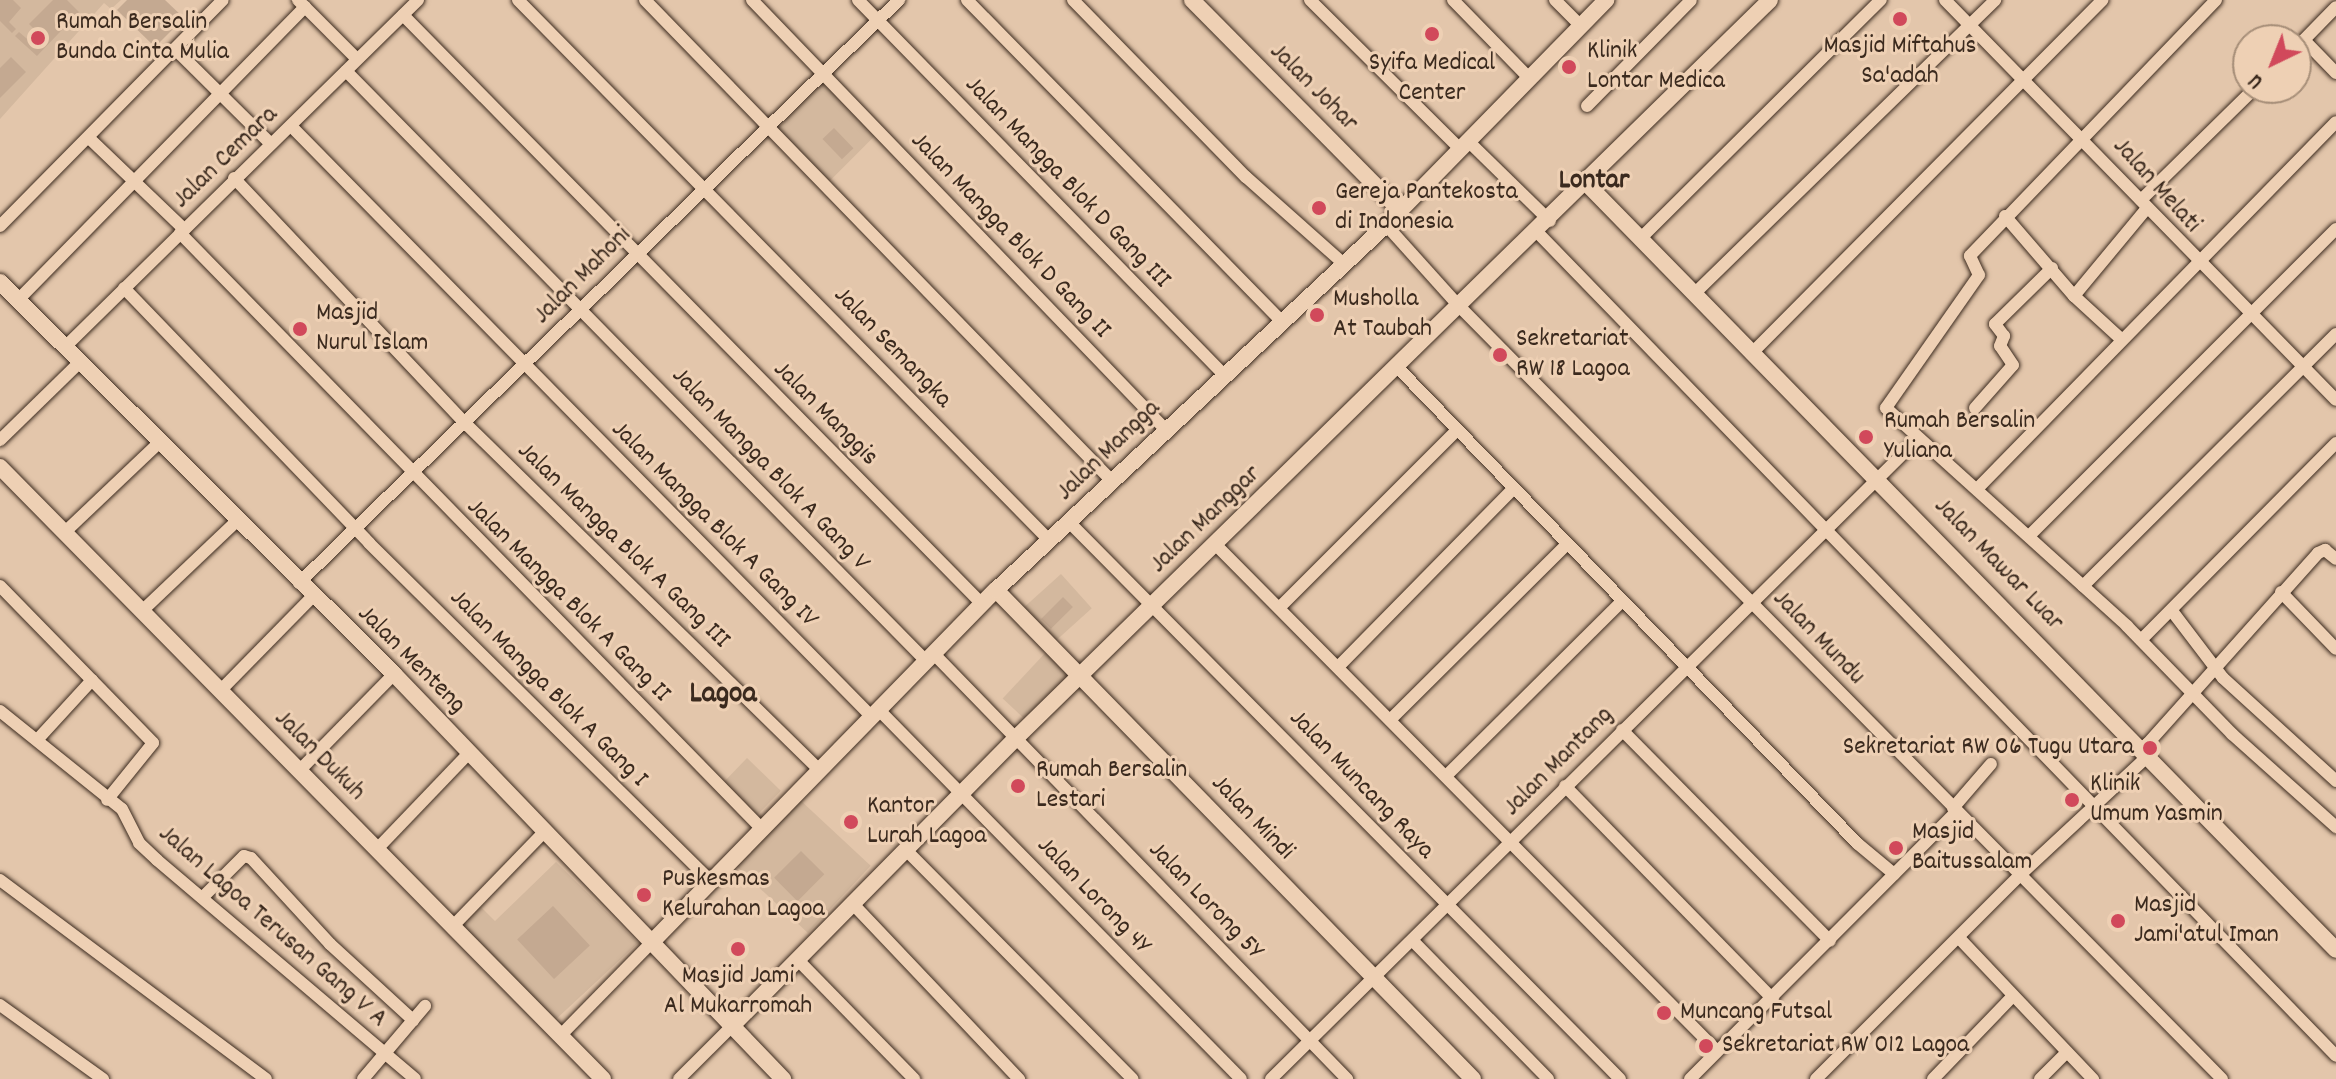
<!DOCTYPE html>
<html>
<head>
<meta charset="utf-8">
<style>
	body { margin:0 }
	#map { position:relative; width:2336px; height:1079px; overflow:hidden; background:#e3c6ab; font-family:Dekko,sans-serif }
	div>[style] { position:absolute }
	.built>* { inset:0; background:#d3b89e; transform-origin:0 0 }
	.green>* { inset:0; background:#c4a991; transform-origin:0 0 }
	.roads { filter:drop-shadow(0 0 2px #3b2a1e) drop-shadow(0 0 2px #3b2a1e) }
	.minor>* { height:12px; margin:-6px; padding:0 6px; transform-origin:6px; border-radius:6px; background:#eed0b4 }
	.tertiary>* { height:16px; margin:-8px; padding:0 8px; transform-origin:8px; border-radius:8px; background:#eed0b4 }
	.dots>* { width:22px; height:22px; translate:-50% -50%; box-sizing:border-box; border:4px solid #eed0b4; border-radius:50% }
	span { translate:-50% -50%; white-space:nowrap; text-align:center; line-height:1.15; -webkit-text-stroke:6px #eed0b4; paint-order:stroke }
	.poi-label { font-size:26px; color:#3b2a1e }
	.left { translate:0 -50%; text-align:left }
	.right { translate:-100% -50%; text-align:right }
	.street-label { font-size:26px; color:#3b2a1e }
	.neighbourhood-label { font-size:28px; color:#3b2a1e; font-weight:700 }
	.quarter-label { font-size:30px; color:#3b2a1e; font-weight:700 }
	.north { position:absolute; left:2232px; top:24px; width:80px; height:80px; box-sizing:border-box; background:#eed0b4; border:2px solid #a68e78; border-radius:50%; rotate:223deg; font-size:22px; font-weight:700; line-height:32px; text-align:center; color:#3b2a1e }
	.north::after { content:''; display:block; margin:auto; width:28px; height:36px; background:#d1495b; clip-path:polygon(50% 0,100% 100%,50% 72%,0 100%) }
</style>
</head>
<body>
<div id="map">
	<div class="built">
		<i style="clip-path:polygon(0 0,121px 0,111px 9px,104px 3px,0 119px)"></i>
		<i style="left:824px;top:82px;width:74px;height:66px;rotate:45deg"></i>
		<i style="left:1061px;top:574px;width:46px;height:50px;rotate:48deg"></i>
		<i style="left:1047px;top:651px;width:38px;height:65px;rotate:43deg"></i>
		<i style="left:747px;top:758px;width:47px;height:35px;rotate:44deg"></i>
		<i style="left:799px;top:799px;width:98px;height:92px;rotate:43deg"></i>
		<i style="clip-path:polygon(556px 862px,638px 943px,553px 1022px,459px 927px,481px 907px,495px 921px)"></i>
	</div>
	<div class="green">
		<i style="clip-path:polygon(0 0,13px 0,21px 8px,9px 22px,16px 29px,12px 33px,0 21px)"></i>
		<i style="clip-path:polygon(53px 0,67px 0,79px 12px,37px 56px,15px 36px,19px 32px,33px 44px,41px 36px,29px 24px)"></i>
		<i style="clip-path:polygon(127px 0,165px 0,184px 18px,155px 47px,117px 10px)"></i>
		<i style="clip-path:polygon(11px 57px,26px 72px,0 98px,0 68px)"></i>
		<i style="left:834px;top:128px;width:28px;height:16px;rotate:46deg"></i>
		<i style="left:1063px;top:597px;width:14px;height:31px;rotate:45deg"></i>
		<i style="left:801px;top:851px;width:33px;height:38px;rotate:45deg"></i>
		<i style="left:553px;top:906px;width:54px;height:49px;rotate:47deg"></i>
	</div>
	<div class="roads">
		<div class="minor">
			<i style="left:298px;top:0;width:83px;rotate:45deg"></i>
			<i style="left:518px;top:0;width:759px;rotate:45.48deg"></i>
			<i style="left:645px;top:0;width:669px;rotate:45.85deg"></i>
			<i style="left:752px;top:0;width:595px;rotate:46.09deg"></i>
			<i style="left:858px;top:0;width:525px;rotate:45.69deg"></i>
			<i style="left:967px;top:0;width:452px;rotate:45.6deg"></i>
			<i style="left:1073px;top:0;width:248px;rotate:45.7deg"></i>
			<i style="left:1246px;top:177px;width:132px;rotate:41.6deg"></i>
			<i style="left:1310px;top:0;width:213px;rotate:44.8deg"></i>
			<i style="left:1453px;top:0;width:110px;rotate:45.7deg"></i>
			<i style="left:1555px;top:0;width:37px;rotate:45deg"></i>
			<i style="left:1945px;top:0;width:559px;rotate:45.65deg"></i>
			<i style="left:2216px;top:0;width:355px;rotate:133.9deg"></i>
			<i style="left:1970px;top:256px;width:21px;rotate:65deg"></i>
			<i style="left:1979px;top:275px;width:162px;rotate:125deg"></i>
			<i style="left:1886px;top:408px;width:325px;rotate:42.1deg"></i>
			<i style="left:2127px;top:626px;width:151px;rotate:45.8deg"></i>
			<i style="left:2232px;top:734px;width:140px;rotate:41.8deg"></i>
			<i style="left:403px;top:15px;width:827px;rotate:45.49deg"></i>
			<i style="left:2304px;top:40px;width:46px;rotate:45.9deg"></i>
			<i style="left:2296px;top:48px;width:57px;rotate:-45.7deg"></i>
			<i style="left:177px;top:51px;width:131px;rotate:44.7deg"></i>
			<i style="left:346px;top:71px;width:827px;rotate:45.49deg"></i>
			<i style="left:1587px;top:106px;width:148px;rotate:-45.5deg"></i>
			<i style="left:291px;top:126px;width:827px;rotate:45.49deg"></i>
			<i style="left:89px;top:138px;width:132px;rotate:43.8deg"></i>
			<i style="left:1469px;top:142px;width:113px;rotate:44.3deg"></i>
			<i style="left:234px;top:178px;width:335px;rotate:46.7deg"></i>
			<i style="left:464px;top:422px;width:497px;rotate:44.4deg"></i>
			<i style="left:2141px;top:200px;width:160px;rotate:-44.5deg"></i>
			<i style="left:2005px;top:216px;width:106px;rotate:49.2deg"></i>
			<i style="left:1386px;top:225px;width:109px;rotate:48deg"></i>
			<i style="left:1459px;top:306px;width:1086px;rotate:45.37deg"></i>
			<i style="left:0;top:226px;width:317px;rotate:-45.4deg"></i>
			<i style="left:180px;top:233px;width:832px;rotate:45.68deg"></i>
			<i style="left:1538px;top:233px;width:1146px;rotate:45.88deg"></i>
			<i style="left:1641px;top:238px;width:338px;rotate:-44.8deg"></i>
			<i style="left:124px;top:288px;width:354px;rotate:46.1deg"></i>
			<i style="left:369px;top:543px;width:480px;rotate:44.7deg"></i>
			<i style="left:1694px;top:294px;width:421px;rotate:-44.3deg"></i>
			<i style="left:19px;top:299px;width:409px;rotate:-45.6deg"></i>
			<i style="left:2121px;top:339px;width:64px;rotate:-137.5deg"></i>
			<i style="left:2074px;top:296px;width:114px;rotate:-50.3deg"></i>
			<i style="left:65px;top:347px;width:495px;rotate:-44.5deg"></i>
			<i style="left:1753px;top:352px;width:496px;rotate:-45.2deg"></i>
			<i style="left:1398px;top:368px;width:662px;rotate:45.98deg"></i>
			<i style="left:1858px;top:844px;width:47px;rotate:39.8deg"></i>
			<i style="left:1975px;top:408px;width:57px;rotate:-48.5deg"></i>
			<i style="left:2013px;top:365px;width:23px;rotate:-124deg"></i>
			<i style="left:2000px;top:346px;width:11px;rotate:-68deg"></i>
			<i style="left:2004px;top:336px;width:15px;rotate:-127deg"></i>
			<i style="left:1995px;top:324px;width:80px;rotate:-44.5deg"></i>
			<i style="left:0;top:440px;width:112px;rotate:-44.3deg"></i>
			<i style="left:1977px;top:489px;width:513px;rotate:-45.63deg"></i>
			<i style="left:1070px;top:523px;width:782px;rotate:45.31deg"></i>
			<i style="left:65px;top:532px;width:131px;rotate:-43.5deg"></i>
			<i style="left:2029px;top:536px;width:434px;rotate:-45deg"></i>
			<i style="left:1215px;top:544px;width:713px;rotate:45.28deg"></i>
			<i style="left:299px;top:583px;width:837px;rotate:-44.18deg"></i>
			<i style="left:0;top:586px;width:219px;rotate:45.7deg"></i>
			<i style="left:153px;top:743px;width:73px;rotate:128.9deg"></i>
			<i style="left:2083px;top:586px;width:357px;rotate:-44.9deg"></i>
			<i style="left:2281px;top:592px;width:79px;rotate:46deg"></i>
			<i style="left:1279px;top:608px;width:250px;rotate:-45deg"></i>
			<i style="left:142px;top:611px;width:131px;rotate:-43.5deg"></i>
			<i style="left:2172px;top:611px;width:84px;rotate:52.7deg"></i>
			<i style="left:2223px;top:678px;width:153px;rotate:42.3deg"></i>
			<i style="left:2141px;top:640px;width:277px;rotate:-45.3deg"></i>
			<i style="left:934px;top:654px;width:593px;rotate:45.82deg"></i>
			<i style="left:1338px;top:667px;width:250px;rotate:-45.5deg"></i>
			<i style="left:220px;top:691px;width:133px;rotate:-45.6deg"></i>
			<i style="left:878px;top:709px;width:518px;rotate:45.55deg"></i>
			<i style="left:0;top:711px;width:156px;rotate:38.8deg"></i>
			<i style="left:122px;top:809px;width:38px;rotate:63deg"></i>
			<i style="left:139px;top:843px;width:25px;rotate:43deg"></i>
			<i style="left:157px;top:860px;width:338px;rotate:40.3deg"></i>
			<i style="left:1390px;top:720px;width:250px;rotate:-44.8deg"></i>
			<i style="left:1622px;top:730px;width:296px;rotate:45.4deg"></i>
			<i style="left:38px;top:739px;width:80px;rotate:-47.5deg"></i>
			<i style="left:2142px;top:750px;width:264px;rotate:-48.2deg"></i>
			<i style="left:2318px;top:553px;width:8px;rotate:-23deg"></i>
			<i style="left:2325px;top:550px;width:14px;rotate:39deg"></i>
			<i style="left:300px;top:770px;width:134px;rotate:-45.6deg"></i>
			<i style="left:1446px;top:776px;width:248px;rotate:-44.8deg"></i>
			<i style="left:1565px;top:786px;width:298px;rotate:45.7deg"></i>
			<i style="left:1953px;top:808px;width:58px;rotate:-49.2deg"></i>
			<i style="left:377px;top:849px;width:133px;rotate:-46.2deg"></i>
			<i style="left:906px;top:850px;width:322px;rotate:45.3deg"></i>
			<i style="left:0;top:880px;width:332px;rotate:36.8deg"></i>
			<i style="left:205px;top:895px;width:55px;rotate:-45deg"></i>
			<i style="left:244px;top:856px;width:7px;rotate:16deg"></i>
			<i style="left:251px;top:858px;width:117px;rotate:47.4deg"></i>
			<i style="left:330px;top:944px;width:113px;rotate:42.5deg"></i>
			<i style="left:852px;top:903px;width:243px;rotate:46.5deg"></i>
			<i style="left:453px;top:926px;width:132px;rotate:-45.9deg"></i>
			<i style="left:1959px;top:938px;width:195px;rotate:46.5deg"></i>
			<i style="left:1413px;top:941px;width:193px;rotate:45.6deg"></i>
			<i style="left:797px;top:959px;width:168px;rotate:45.7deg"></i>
			<i style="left:0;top:1005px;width:127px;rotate:35.7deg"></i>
			<i style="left:561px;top:1035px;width:129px;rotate:-45.6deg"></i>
			<i style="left:363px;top:1079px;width:96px;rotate:-49.7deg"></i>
			<i style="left:679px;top:1079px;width:74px;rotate:-45deg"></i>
			<i style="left:1271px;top:1079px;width:910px;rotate:-44.69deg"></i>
			<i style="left:1690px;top:1079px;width:378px;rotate:-45.1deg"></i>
			<i style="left:1816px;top:1079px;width:290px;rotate:-45deg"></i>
			<i style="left:2021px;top:874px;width:172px;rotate:-42.9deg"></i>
			<i style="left:1933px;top:1079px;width:115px;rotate:-46.1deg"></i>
			<i style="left:2040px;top:1079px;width:38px;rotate:-45deg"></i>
		</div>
		<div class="tertiary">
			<i style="left:1192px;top:0;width:296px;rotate:45.3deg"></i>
			<i style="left:1587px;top:184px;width:1071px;rotate:45.64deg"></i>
			<i style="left:0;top:282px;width:556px;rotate:44.85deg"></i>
			<i style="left:394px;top:674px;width:562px;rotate:46.15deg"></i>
			<i style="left:0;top:467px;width:859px;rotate:45.42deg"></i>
			<i style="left:996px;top:590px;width:683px;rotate:45.71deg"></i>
			<i style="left:651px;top:943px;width:494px;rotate:-45.7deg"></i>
			<i style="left:996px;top:590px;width:534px;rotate:-43.1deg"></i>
			<i style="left:1386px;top:225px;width:315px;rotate:-45.6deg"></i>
			<i style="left:731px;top:1027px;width:409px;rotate:-45.4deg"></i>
			<i style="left:1018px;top:736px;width:1052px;rotate:-44.38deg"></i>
		</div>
	</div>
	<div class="dots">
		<i style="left:1900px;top:19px;background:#d1495b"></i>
		<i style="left:1432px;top:34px;background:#d1495b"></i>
		<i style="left:38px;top:38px;background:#d1495b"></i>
		<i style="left:1569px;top:67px;background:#d1495b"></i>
		<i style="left:1319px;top:208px;background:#d1495b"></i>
		<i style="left:1317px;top:315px;background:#d1495b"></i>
		<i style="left:300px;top:329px;background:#d1495b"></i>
		<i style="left:1500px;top:355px;background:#d1495b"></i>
		<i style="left:1866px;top:437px;background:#d1495b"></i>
		<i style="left:2150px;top:748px;background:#d1495b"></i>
		<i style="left:1018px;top:786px;background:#d1495b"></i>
		<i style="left:2072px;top:800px;background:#d1495b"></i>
		<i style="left:851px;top:822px;background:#d1495b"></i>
		<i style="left:1896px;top:848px;background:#d1495b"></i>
		<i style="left:644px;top:895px;background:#d1495b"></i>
		<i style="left:2118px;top:921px;background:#d1495b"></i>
		<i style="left:738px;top:949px;background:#d1495b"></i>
		<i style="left:1664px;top:1013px;background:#d1495b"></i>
		<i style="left:1706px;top:1046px;background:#d1495b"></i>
	</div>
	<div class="poi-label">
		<span class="left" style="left:56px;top:38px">Rumah Bersalin<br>Bunda Cinta Mulia</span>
		<span style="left:1900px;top:62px">Masjid Miftahus<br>Sa'adah</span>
		<span class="left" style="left:1587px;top:67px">Klinik<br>Lontar Medica</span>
		<span style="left:1432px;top:79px">Syifa Medical<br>Center</span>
		<span class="left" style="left:1335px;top:208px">Gereja Pantekosta<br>di Indonesia</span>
		<span class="left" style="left:1333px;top:315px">Musholla<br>At Taubah</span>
		<span class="left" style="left:316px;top:329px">Masjid<br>Nurul Islam</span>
		<span class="left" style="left:1516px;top:355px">Sekretariat<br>RW 18 Lagoa</span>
		<span class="left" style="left:1884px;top:437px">Rumah Bersalin<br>Yuliana</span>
		<span class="right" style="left:2134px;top:748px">Sekretariat RW 06 Tugu Utara</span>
		<span class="left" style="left:1036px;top:786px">Rumah Bersalin<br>Lestari</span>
		<span class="left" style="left:2090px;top:800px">Klinik<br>Umum Yasmin</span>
		<span class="left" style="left:867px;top:822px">Kantor<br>Lurah Lagoa</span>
		<span class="left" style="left:1912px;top:848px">Masjid<br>Baitussalam</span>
		<span class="left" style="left:662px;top:895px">Puskesmas<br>Kelurahan Lagoa</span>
		<span class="left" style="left:2134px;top:921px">Masjid<br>Jami'atul Iman</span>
		<span style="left:738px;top:992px">Masjid Jami<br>Al Mukarromah</span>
		<span class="left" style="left:1680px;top:1013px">Muncang Futsal</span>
		<span class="left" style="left:1722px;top:1046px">Sekretariat RW 012 Lagoa</span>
	</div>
	<div class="street-label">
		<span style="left:1313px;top:88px;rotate:45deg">Jalan Johar</span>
		<span style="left:226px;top:158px;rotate:-44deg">Jalan Cemara</span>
		<span style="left:1067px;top:183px;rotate:46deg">Jalan Mangga Blok D Gang III</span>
		<span style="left:2156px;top:186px;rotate:48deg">Jalan Melati</span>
		<span style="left:1010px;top:236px;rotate:46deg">Jalan Mangga Blok D Gang II</span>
		<span style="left:583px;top:276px;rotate:-45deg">Jalan Mahoni</span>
		<span style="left:892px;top:348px;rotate:46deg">Jalan Semangka</span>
		<span style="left:825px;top:414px;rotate:45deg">Jalan Manggis</span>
		<span style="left:1109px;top:451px;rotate:-44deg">Jalan Mangga</span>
		<span style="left:770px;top:470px;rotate:46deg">Jalan Mangga Blok A Gang V</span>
		<span style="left:1206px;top:520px;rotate:-44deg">Jalan Manggar</span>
		<span style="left:714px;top:525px;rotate:45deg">Jalan Mangga Blok A Gang IV</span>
		<span style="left:623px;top:546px;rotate:44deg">Jalan Mangga Blok A Gang III</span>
		<span style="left:1998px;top:565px;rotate:46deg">Jalan Mawar Luar</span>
		<span style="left:568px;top:601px;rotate:45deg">Jalan Mangga Blok A Gang II</span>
		<span style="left:1818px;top:638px;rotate:46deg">Jalan Mundu</span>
		<span style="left:411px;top:660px;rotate:45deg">Jalan Menteng</span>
		<span style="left:548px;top:689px;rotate:45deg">Jalan Mangga Blok A Gang I</span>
		<span style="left:319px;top:756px;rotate:45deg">Jalan Dukuh</span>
		<span style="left:1559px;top:762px;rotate:-45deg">Jalan Mantang</span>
		<span style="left:1361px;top:785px;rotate:46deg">Jalan Muncang Raya</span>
		<span style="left:1252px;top:818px;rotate:46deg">Jalan Mindi</span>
		<span style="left:1093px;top:896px;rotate:46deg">Jalan Lorong 4Y</span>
		<span style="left:1205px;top:901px;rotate:46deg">Jalan Lorong 5Y</span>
		<span style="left:272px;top:927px;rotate:41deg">Jalan Lagoa Terusan Gang V A</span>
	</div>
	<div class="neighbourhood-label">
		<span style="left:1594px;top:182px">Lontar</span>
	</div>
	<div class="quarter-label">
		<span style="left:723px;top:696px">Lagoa</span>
	</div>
	<div class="north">U</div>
</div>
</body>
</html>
